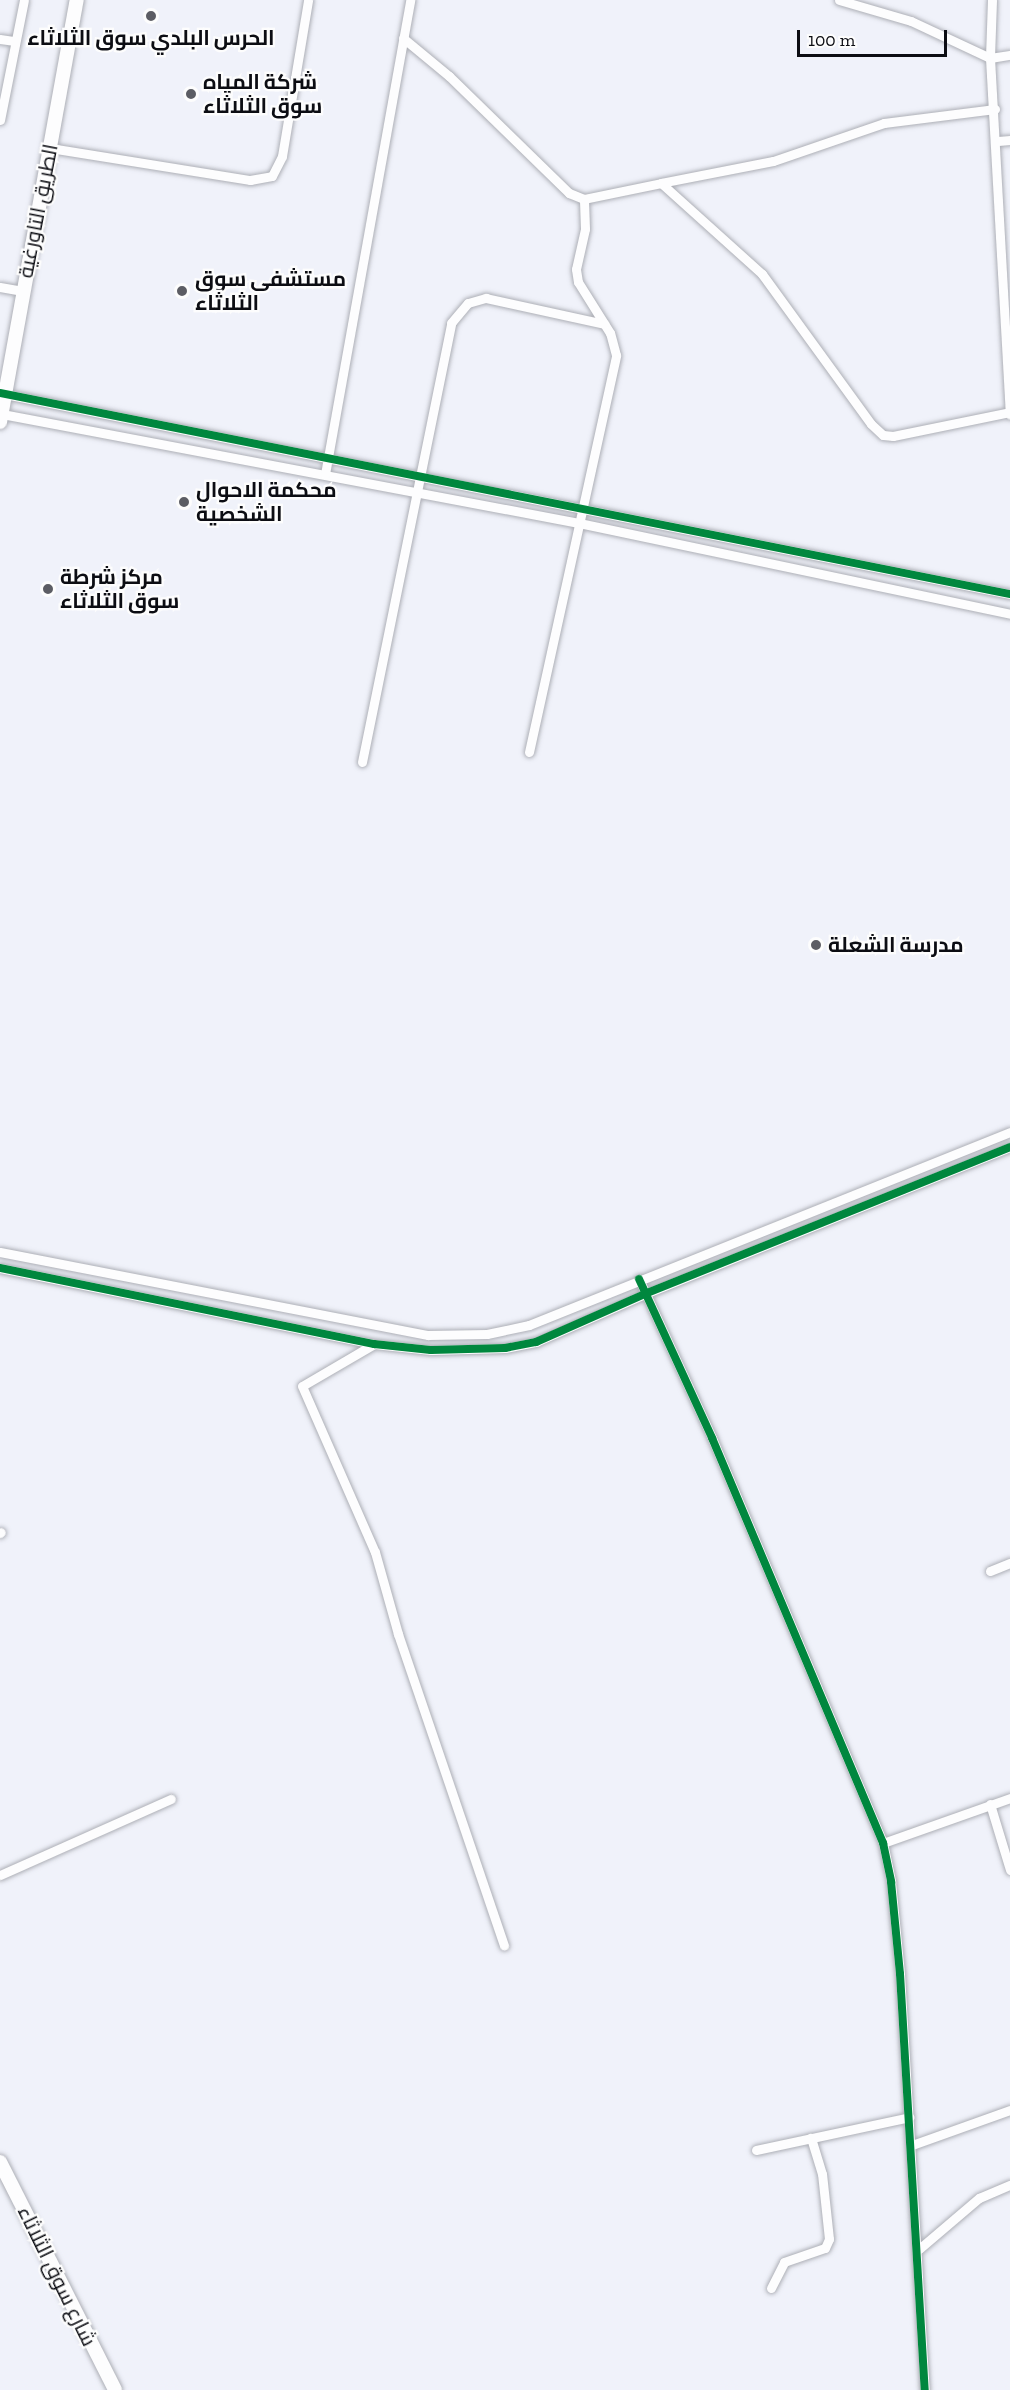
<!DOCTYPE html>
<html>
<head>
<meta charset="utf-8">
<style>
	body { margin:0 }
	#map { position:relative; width:1010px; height:2390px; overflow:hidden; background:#f0f2fa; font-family:"Zilla Slab",Cairo,serif }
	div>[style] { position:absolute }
	.roads { filter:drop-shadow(0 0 2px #adafb6) drop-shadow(0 0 2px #adafb6) }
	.street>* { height:9px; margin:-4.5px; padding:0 4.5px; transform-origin:4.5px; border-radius:4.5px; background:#fdfdfe }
	.secondary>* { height:14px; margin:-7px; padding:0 7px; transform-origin:7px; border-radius:7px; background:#fdfdfe }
	.cycleway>* { height:8px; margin:-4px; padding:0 4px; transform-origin:4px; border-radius:4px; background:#00873e }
	.dots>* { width:16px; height:16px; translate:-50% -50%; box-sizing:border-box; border:3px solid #fdfdfd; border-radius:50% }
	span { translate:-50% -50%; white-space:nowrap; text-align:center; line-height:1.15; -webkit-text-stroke:4.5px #fdfdfd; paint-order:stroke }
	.poi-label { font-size:21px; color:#0c0d13; font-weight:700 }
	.left { translate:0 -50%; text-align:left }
	.street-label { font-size:21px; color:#0c0d13 }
	.scale { position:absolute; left:797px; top:30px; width:150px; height:27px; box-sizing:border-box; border:3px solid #0c0d13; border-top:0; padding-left:8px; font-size:18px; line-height:21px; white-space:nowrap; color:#0c0d13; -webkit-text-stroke:4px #fdfdfd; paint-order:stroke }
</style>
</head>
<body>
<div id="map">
	<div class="roads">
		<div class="street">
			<i style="left:839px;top:0;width:75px;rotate:16.3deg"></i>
			<i style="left:911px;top:21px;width:87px;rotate:25.1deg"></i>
			<i style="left:990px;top:58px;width:20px;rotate:-9deg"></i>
			<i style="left:992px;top:0;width:58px;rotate:92deg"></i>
			<i style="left:990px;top:58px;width:357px;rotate:86.8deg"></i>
			<i style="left:403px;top:38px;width:60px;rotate:39.6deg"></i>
			<i style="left:449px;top:76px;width:168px;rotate:44.3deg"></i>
			<i style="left:569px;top:193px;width:16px;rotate:22deg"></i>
			<i style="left:584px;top:199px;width:79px;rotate:-11.7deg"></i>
			<i style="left:0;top:39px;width:15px;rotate:8deg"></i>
			<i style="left:995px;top:109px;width:112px;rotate:172.8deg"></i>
			<i style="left:884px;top:123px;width:117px;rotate:161.1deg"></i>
			<i style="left:773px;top:161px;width:114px;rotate:168.9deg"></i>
			<i style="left:661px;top:183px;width:136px;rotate:42deg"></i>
			<i style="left:762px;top:274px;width:185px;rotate:54deg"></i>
			<i style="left:871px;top:424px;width:16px;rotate:43deg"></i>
			<i style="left:883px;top:435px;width:10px;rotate:6deg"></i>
			<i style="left:893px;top:436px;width:119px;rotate:-11.6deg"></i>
			<i style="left:0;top:120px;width:122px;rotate:-78.7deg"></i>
			<i style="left:998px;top:141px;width:12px;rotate:-5deg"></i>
			<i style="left:50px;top:148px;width:203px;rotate:9.1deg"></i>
			<i style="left:250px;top:180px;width:22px;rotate:-10deg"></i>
			<i style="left:272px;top:176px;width:22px;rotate:-63deg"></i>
			<i style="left:282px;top:156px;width:158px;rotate:-80.5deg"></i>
			<i style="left:0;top:287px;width:23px;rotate:10deg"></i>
			<i style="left:0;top:393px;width:1030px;rotate:11.26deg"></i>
			<i style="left:2px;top:414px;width:587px;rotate:10.7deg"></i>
			<i style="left:579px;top:523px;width:441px;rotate:11.9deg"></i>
			<i style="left:325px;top:474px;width:482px;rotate:-79.8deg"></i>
			<i style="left:529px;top:752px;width:406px;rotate:-77.6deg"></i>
			<i style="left:616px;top:355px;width:23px;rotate:-105deg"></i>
			<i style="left:610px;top:333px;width:60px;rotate:-122.1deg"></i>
			<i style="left:578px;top:282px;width:13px;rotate:-99deg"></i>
			<i style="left:576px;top:269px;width:41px;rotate:-77.3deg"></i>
			<i style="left:585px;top:229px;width:30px;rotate:-92deg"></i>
			<i style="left:362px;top:762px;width:448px;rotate:-78.5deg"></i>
			<i style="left:451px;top:323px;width:26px;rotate:-50deg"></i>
			<i style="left:468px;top:303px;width:19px;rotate:-16deg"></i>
			<i style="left:486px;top:298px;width:121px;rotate:12.4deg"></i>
			<i style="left:0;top:1252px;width:436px;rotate:11deg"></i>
			<i style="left:428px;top:1335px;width:59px;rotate:-1deg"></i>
			<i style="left:487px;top:1334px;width:43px;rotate:-12.1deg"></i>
			<i style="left:529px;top:1325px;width:518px;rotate:-21.86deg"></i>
			<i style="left:0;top:1268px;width:382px;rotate:11.5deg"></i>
			<i style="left:374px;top:1344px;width:57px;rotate:6deg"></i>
			<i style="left:431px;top:1350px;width:74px;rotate:-1.5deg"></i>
			<i style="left:505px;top:1348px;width:32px;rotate:-11deg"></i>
			<i style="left:536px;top:1342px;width:121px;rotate:-23.8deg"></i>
			<i style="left:647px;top:1293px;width:391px;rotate:-21.9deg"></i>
			<i style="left:639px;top:1279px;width:175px;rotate:65.3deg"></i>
			<i style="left:712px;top:1438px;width:440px;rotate:67.1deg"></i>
			<i style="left:883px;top:1843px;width:40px;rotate:78deg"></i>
			<i style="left:891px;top:1882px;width:92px;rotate:84.4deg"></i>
			<i style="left:900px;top:1974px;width:417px;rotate:86.6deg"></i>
			<i style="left:374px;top:1344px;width:83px;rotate:149.7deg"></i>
			<i style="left:302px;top:1386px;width:181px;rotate:66.3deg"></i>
			<i style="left:375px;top:1552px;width:85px;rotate:74.3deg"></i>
			<i style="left:398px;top:1634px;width:329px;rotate:71.2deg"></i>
			<i style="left:0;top:1533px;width:1px;rotate:-45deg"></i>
			<i style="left:990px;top:1571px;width:22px;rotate:-22deg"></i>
			<i style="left:990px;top:1804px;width:69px;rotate:73.1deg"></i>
			<i style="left:883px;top:1843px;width:135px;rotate:-19.5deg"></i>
			<i style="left:0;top:1875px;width:187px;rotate:-24deg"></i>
			<i style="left:912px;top:2145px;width:104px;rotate:-19.7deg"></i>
			<i style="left:756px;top:2150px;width:157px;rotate:-12.1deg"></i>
			<i style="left:919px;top:2249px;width:79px;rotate:-40.4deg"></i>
			<i style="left:979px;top:2198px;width:34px;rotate:-23deg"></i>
			<i style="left:771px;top:2288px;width:29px;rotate:-63deg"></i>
			<i style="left:784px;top:2262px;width:43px;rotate:-18.9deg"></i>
			<i style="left:825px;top:2248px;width:10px;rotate:-66deg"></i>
			<i style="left:829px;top:2239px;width:65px;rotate:-96.1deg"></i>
			<i style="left:822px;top:2174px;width:38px;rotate:-107deg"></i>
		</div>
		<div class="secondary">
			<i style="left:0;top:422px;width:429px;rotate:-79.7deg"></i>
			<i style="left:0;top:2162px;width:255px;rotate:63.2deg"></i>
		</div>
	</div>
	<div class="cycleway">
		<i style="left:0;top:393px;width:1030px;rotate:11.26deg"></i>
		<i style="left:0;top:1268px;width:382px;rotate:11.5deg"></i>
		<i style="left:374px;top:1344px;width:57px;rotate:6deg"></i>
		<i style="left:431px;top:1350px;width:74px;rotate:-1.5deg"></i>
		<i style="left:505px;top:1348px;width:32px;rotate:-11deg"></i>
		<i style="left:536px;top:1342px;width:121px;rotate:-23.8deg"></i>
		<i style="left:647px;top:1293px;width:391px;rotate:-21.9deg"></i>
		<i style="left:639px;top:1279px;width:175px;rotate:65.3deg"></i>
		<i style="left:712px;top:1438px;width:440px;rotate:67.1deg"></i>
		<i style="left:883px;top:1843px;width:40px;rotate:78deg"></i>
		<i style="left:891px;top:1882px;width:92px;rotate:84.4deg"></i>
		<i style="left:900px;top:1974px;width:417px;rotate:86.6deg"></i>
	</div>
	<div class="dots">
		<i style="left:151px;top:16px;background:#5c5d64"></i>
		<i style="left:191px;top:94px;background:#5c5d64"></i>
		<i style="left:182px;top:291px;background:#5c5d64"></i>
		<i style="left:184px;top:502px;background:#5c5d64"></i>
		<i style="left:48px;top:589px;background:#5c5d64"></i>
		<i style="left:816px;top:945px;background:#5c5d64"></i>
	</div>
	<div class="poi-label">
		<span style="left:151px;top:38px">الحرس البلدي سوق الثلاثاء</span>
		<span class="left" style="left:203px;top:94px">شركة المياه<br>سوق الثلاثاء</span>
		<span class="left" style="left:195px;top:291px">مستشفى سوق<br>الثلاثاء</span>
		<span class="left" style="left:196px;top:502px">محكمة الاحوال<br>الشخصية</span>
		<span class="left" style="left:60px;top:589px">مركز شرطة<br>سوق الثلاثاء</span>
		<span class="left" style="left:828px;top:945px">مدرسة الشعلة</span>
	</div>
	<div class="street-label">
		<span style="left:38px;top:211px;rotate:-79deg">الطريق التاورغية</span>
		<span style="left:57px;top:2276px;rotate:64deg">شارع سوق الثلاثاء</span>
	</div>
	<div class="scale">100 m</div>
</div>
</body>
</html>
